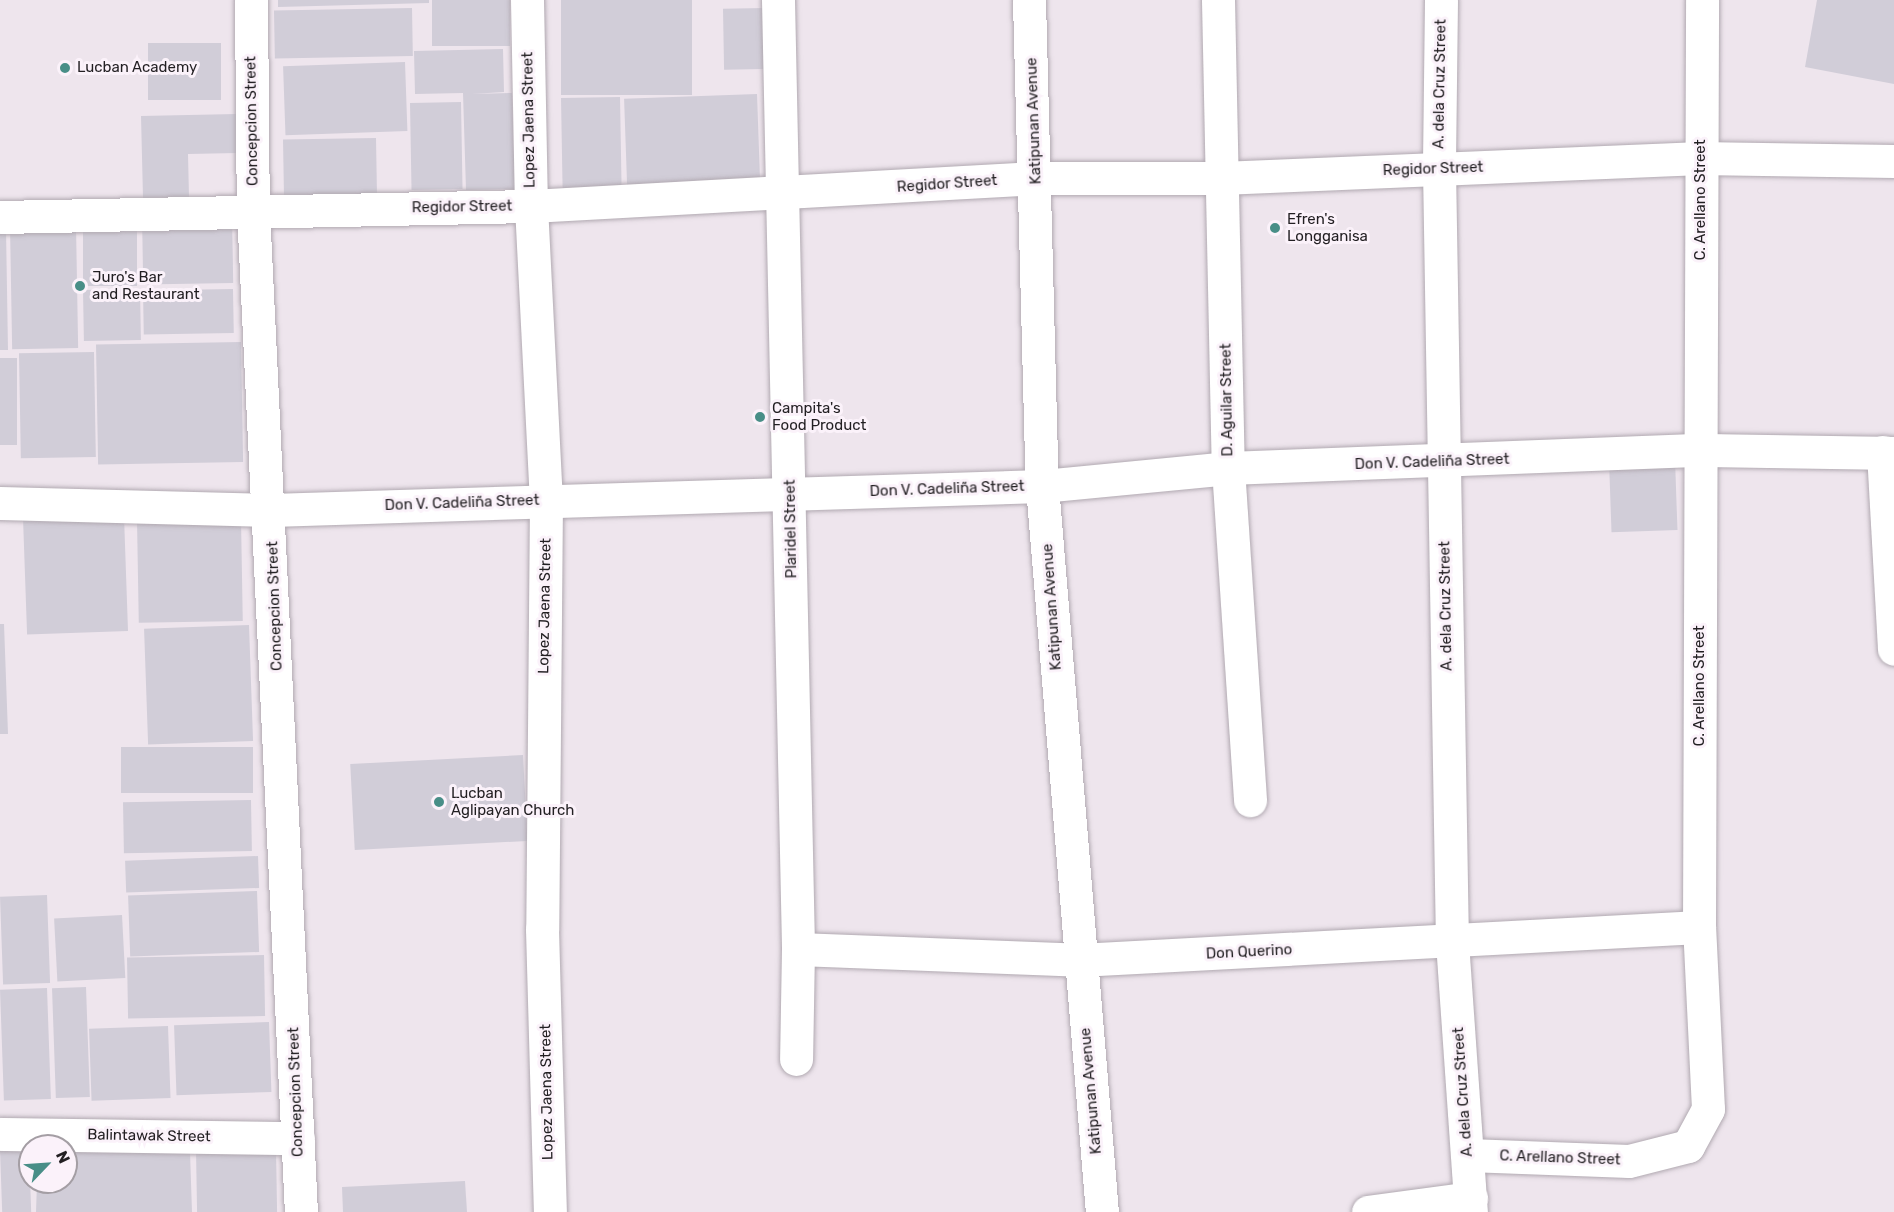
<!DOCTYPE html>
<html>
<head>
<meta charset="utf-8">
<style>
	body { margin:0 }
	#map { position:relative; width:1894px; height:1212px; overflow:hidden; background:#eee5ed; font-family:Rubik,sans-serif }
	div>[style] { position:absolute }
	.building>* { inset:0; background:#d1cdd8; transform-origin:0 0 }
	.roads { filter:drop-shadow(0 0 2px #b1a9b1) drop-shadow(0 0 2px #b1a9b1) }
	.minor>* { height:33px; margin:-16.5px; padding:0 16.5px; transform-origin:16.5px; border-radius:16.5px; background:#fff }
	.dots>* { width:16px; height:16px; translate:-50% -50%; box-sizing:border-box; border:3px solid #fbf2fa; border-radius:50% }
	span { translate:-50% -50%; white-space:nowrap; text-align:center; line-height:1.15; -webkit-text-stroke:6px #fbf2fa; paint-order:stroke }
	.poi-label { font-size:15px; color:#221f22 }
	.left { translate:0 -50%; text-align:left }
	.street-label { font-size:15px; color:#221f22 }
	.north { position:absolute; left:18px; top:1134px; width:60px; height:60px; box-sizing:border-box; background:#fbf2fa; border:2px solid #a49ea4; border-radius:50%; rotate:65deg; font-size:16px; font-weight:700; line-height:24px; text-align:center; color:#221f22 }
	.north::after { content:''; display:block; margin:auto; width:21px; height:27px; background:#488e87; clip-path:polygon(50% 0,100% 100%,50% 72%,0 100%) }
</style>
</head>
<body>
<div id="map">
	<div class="building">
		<i style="clip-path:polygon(278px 0,429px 0,429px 3px,278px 7px)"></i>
		<i style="left:432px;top:0;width:78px;height:46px"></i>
		<i style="left:561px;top:0;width:131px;height:95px"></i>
		<i style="clip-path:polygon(1817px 0,1894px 0,1894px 84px,1805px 67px)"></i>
		<i style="left:412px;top:8px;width:48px;height:138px;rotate:89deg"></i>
		<i style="left:770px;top:8px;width:61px;height:47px;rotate:89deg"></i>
		<i style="left:148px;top:43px;width:73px;height:57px"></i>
		<i style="clip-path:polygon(503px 49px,504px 92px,472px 94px,512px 93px,515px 189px,466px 190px,463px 93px,415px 94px,414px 51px)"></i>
		<i style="left:405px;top:62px;width:69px;height:122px;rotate:88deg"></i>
		<i style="left:757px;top:94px;width:96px;height:133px;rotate:88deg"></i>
		<i style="left:620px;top:97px;width:97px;height:59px;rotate:89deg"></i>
		<i style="left:461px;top:102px;width:87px;height:51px;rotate:89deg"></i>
		<i style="clip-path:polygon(236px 114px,237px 153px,188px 154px,189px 197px,143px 198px,141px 116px)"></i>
		<i style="left:376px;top:138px;width:56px;height:93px;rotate:89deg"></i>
		<i style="left:232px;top:214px;width:69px;height:90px;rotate:89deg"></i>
		<i style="left:76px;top:225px;width:123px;height:66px;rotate:89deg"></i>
		<i style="left:83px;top:227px;width:54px;height:59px"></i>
		<i style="clip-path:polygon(0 229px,6px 229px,8px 350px,0 350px)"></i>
		<i style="left:140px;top:289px;width:51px;height:57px;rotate:89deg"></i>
		<i style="left:233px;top:289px;width:44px;height:90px;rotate:89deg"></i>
		<i style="left:241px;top:342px;width:120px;height:145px;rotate:89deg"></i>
		<i style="left:94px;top:352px;width:105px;height:75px;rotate:89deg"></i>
		<i style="left:0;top:358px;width:17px;height:87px"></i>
		<i style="left:1675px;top:459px;width:71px;height:66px;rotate:88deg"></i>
		<i style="left:124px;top:516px;width:115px;height:101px;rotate:88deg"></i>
		<i style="left:241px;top:519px;width:102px;height:104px;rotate:89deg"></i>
		<i style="clip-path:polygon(0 624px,4px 624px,8px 734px,0 734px)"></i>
		<i style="left:249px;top:625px;width:116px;height:105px;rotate:88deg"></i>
		<i style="left:253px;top:747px;width:46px;height:132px;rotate:90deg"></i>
		<i style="left:523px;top:755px;width:86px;height:173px;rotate:87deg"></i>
		<i style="left:251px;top:800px;width:51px;height:128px;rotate:89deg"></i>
		<i style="left:258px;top:856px;width:32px;height:133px;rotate:88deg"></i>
		<i style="left:257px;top:891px;width:61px;height:129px;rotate:88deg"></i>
		<i style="left:47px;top:895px;width:88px;height:47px;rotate:88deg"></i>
		<i style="left:122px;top:915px;width:63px;height:68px;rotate:87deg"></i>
		<i style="left:264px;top:955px;width:61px;height:137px;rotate:89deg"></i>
		<i style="left:86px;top:987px;width:110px;height:34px;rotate:88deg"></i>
		<i style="left:47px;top:988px;width:111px;height:47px;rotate:88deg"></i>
		<i style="left:269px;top:1022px;width:70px;height:95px;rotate:88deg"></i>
		<i style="left:168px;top:1026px;width:72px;height:79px;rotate:88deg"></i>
		<i style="left:29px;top:1149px;width:63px;height:29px;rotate:88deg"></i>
		<i style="left:276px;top:1149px;width:63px;height:80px;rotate:89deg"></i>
		<i style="clip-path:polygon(66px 1151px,190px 1152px,192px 1212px,36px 1212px,37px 1182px,66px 1182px)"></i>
		<i style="clip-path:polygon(465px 1181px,467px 1212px,343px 1212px,342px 1187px)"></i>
	</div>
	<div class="roads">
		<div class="minor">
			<i style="left:251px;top:0;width:210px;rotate:89.5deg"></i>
			<i style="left:253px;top:210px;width:1003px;rotate:87.26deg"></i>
			<i style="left:527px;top:0;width:206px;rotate:88.9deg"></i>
			<i style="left:531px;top:206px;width:294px;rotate:87.1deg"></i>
			<i style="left:546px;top:500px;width:429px;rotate:90.5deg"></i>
			<i style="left:542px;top:929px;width:283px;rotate:88.4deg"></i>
			<i style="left:778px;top:0;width:949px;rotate:88.79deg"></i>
			<i style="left:798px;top:949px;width:110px;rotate:91deg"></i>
			<i style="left:1029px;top:0;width:486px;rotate:88.5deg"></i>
			<i style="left:1042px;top:486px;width:728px;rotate:85.28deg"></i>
			<i style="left:1218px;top:0;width:468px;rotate:88.8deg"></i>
			<i style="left:1228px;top:468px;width:333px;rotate:86.2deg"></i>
			<i style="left:1441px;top:0;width:168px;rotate:90.7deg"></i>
			<i style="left:1439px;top:168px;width:774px;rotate:89.04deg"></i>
			<i style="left:1452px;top:942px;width:271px;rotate:86deg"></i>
			<i style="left:0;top:217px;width:531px;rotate:-1.19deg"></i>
			<i style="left:531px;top:206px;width:506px;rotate:-3.17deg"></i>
			<i style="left:1036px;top:178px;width:185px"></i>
			<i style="left:1221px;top:178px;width:480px;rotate:-2.4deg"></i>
			<i style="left:1701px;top:158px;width:193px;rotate:0.9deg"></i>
			<i style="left:1883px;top:452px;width:197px;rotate:86.8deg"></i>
			<i style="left:0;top:503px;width:271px;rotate:1.5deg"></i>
			<i style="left:271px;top:510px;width:771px;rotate:-1.78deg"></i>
			<i style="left:1042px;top:486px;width:187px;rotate:-5.5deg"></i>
			<i style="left:1228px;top:468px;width:473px;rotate:-2.2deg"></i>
			<i style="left:1701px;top:450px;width:193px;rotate:0.9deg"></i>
			<i style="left:798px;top:949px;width:281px;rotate:2.2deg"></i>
			<i style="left:1079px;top:960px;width:621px;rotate:-3.05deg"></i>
			<i style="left:0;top:1134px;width:298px;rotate:0.8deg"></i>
			<i style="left:1468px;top:1155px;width:161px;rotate:2.1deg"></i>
			<i style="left:1629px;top:1161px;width:61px;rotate:-14.3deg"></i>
			<i style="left:1688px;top:1146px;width:42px;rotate:-61.6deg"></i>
			<i style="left:1708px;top:1109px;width:182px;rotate:-92.8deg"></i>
			<i style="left:1699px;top:927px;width:927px;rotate:-89.81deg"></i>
			<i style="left:1368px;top:1212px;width:104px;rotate:-7.7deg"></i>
		</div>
	</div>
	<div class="dots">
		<i style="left:65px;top:68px;background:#488e87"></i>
		<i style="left:1275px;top:228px;background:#488e87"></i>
		<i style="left:80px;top:286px;background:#488e87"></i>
		<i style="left:760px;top:417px;background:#488e87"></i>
		<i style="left:439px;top:802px;background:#488e87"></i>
	</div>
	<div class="poi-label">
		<span class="left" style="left:77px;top:68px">Lucban Academy</span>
		<span class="left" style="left:1287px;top:228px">Efren's<br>Longganisa</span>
		<span class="left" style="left:92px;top:286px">Juro's Bar<br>and Restaurant</span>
		<span class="left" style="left:772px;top:417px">Campita's<br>Food Product</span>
		<span class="left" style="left:451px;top:802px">Lucban<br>Aglipayan Church</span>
	</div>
	<div class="street-label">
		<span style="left:1440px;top:84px;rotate:-89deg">A. dela Cruz Street</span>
		<span style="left:529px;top:120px;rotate:-91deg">Lopez Jaena Street</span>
		<span style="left:252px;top:121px;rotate:-91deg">Concepcion Street</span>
		<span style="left:1034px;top:121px;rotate:-92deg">Katipunan Avenue</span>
		<span style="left:1433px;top:169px;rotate:-2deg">Regidor Street</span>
		<span style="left:947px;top:184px;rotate:-4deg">Regidor Street</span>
		<span style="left:1701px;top:200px;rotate:-90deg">C. Arellano Street</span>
		<span style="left:462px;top:207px;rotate:-1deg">Regidor Street</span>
		<span style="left:1227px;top:400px;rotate:-91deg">D. Aguilar Street</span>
		<span style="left:1432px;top:462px;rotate:-2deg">Don V. Cadeliña Street</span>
		<span style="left:947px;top:489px;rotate:-2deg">Don V. Cadeliña Street</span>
		<span style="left:462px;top:503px;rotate:-2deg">Don V. Cadeliña Street</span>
		<span style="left:791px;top:529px;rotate:-91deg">Plaridel Street</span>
		<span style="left:275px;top:606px;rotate:-92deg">Concepcion Street</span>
		<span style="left:545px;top:606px;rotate:-89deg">Lopez Jaena Street</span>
		<span style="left:1446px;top:606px;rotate:-91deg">A. dela Cruz Street</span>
		<span style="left:1052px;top:607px;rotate:-94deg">Katipunan Avenue</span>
		<span style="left:1700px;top:686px;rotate:-90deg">C. Arellano Street</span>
		<span style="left:1249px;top:952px;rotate:-3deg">Don Querino</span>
		<span style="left:1091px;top:1091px;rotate:-95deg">Katipunan Avenue</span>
		<span style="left:296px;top:1092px;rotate:-92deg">Concepcion Street</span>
		<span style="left:547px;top:1092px;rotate:-91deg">Lopez Jaena Street</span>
		<span style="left:1463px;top:1092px;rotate:-94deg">A. dela Cruz Street</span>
		<span style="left:149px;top:1136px;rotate:1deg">Balintawak Street</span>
		<span style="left:1560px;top:1158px;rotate:2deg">C. Arellano Street</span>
	</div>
	<div class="north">N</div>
</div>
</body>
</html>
